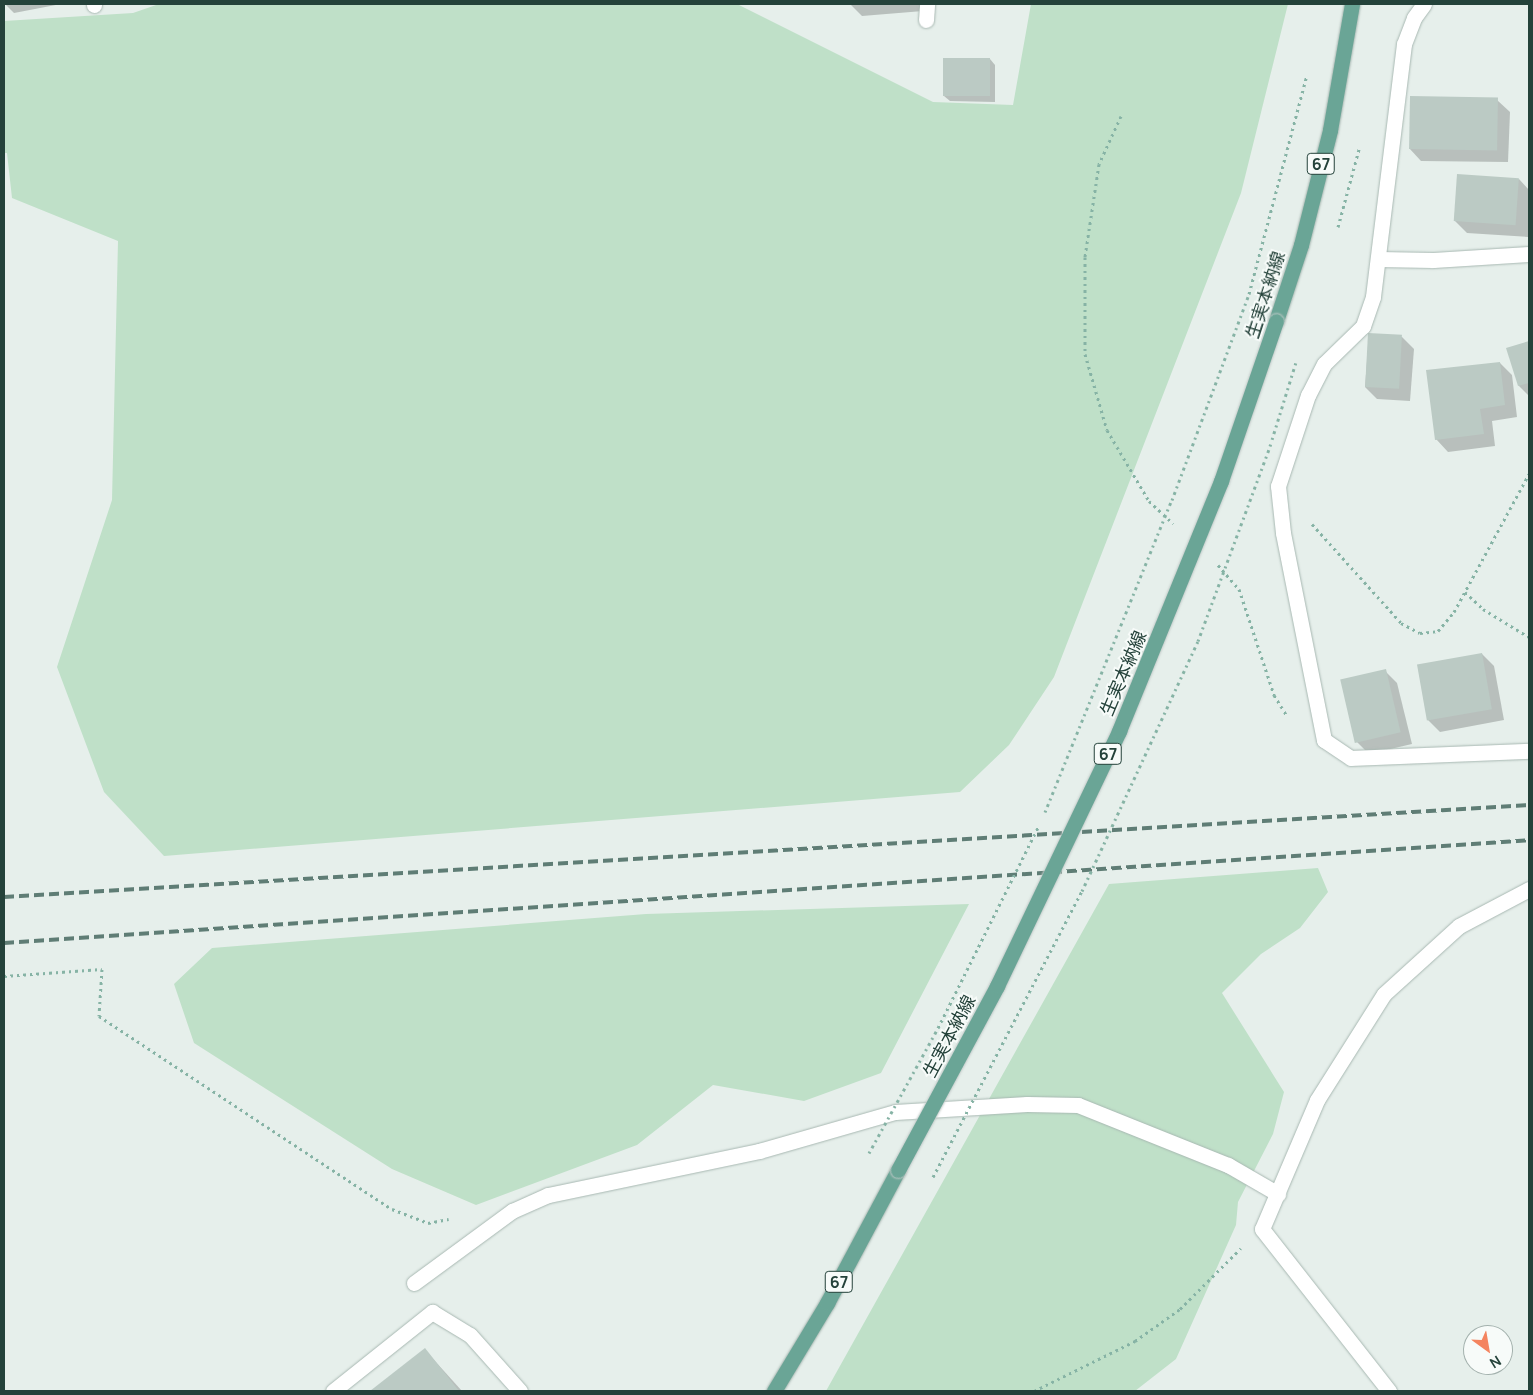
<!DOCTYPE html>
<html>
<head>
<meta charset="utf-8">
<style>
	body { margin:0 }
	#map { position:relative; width:1533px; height:1395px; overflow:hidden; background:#e6efeb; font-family:Manrope,"Noto Sans JP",sans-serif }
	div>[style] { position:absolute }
	.green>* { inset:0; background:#bfe0c8 }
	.shadow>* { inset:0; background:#0003 }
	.building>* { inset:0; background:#bbcac4; transform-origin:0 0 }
	.path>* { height:3px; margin-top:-1.5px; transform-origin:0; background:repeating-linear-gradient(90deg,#86b3a5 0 2.5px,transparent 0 6.5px) }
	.roads { filter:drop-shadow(0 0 1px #a8b8b2) drop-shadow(0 0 1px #a8b8b2) }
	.service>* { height:15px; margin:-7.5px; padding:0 7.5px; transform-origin:7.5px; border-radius:7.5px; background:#fff }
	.minor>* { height:15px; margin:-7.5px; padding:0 7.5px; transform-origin:7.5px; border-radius:7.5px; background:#fff }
	.primary>* { height:15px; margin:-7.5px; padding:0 7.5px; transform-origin:7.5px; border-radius:7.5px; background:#6aa596 }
	.rail>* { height:4px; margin-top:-2px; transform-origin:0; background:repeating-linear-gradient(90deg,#5f7d75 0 10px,transparent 0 15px) }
	.path-bridge>* { height:3px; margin-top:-1.5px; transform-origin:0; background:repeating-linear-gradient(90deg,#86b3a5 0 2.5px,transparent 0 6.5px) }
	.bridges { filter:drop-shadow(0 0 1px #c2cac8) drop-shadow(0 0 1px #c2cac8) }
	.primary-bridge>* { height:15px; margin:-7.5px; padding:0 7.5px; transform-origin:7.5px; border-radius:7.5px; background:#6aa596 }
	span { translate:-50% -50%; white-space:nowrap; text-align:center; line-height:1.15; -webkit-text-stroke:4px #f7fbf9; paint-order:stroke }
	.shield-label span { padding:1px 4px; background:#f7fbf9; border:1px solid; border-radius:4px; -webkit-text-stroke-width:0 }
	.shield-label { font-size:16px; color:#24423a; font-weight:700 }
	.street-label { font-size:18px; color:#24423a }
	.frame { position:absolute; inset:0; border:5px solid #24423a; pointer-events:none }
	.north { position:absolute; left:1463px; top:1325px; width:50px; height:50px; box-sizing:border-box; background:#f7fbf9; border:1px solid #a3b1ad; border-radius:50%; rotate:148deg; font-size:14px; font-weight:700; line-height:20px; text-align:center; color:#24423a }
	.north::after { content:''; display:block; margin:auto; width:18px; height:22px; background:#f4845f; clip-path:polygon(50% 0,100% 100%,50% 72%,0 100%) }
</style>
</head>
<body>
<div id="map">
	<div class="green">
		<i style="clip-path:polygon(159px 4px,737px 4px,933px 102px,1013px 105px,1031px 4px,1288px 4px,1241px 193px,1054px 677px,1009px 745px,960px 792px,164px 856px,104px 792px,57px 667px,112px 500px,118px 241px,12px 198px,7px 153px,4px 153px,4px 21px,133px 13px)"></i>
		<i style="clip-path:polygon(1318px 868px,1328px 892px,1300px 928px,1261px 954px,1222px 993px,1284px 1092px,1273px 1134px,1238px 1202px,1236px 1225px,1176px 1359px,1135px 1391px,826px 1391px,1109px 884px)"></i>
		<i style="clip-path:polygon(969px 904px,881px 1073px,804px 1101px,713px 1085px,637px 1145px,476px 1205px,392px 1169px,194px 1043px,174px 984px,212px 948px,646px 914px)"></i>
	</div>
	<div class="shadow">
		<i style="clip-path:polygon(5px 4px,61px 4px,14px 13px)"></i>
		<i style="clip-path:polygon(850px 4px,922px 4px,923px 11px,862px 16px)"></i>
		<i style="clip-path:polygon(990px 59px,995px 65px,995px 102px,950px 101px,944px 96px)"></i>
		<i style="clip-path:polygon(1497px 100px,1510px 112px,1508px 162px,1421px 161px,1409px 148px)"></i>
		<i style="clip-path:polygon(1519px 179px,1529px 190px,1528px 237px,1467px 233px,1455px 221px)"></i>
		<i style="clip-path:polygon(1369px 334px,1402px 337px,1414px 349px,1410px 401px,1377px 399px,1365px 387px)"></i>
		<i style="clip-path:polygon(1529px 343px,1529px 396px,1519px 386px,1508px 349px)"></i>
		<i style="clip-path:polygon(1500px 363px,1512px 375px,1517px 417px,1492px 421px,1495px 446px,1448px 452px,1436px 439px)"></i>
		<i style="clip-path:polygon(1482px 654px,1494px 666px,1504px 720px,1440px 732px,1428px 720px)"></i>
		<i style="clip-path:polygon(1385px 671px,1397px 683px,1412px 744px,1369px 754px,1357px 742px)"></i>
		<i style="clip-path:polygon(425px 1350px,462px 1391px,372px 1391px)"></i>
	</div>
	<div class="building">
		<i style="left:943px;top:58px;width:47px;height:38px"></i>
		<i style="left:1410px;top:96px;width:88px;height:53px;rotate:1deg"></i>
		<i style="left:1457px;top:174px;width:62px;height:47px;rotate:4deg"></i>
		<i style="left:1368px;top:333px;width:34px;height:54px;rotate:3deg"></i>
		<i style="clip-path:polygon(1529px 341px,1529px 383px,1518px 386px,1506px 348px)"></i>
		<i style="clip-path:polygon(1500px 362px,1505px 405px,1480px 409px,1484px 434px,1435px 440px,1426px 370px)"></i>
		<i style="left:1482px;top:653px;width:57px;height:66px;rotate:80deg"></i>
		<i style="left:1386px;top:669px;width:65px;height:47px;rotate:77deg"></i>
		<i style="clip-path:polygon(425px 1348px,459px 1391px,370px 1391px)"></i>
	</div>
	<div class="path">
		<i style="left:1121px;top:116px;width:53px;rotate:114.6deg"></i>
		<i style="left:1099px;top:164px;width:94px;rotate:98.6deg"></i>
		<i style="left:1085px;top:257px;width:97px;rotate:90deg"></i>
		<i style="left:1085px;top:354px;width:79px;rotate:73.9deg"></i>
		<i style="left:1107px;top:430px;width:82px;rotate:59.4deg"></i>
		<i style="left:1149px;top:501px;width:33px;rotate:43deg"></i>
		<i style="left:1338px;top:227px;width:81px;rotate:-74.9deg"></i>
		<i style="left:1249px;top:294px;width:227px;rotate:-75.2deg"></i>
		<i style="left:1312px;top:524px;width:133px;rotate:48deg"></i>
		<i style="left:1401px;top:623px;width:21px;rotate:28deg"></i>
		<i style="left:1420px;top:633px;width:18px;rotate:-6deg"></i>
		<i style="left:1438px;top:631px;width:25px;rotate:-50deg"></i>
		<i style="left:1454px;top:612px;width:157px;rotate:-61.5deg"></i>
		<i style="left:1218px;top:565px;width:32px;rotate:49deg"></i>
		<i style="left:1239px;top:589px;width:112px;rotate:71.7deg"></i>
		<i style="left:1274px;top:695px;width:25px;rotate:58deg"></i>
		<i style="left:1465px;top:592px;width:25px;rotate:43deg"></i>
		<i style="left:1483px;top:609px;width:54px;rotate:31.3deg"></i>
		<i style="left:4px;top:976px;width:98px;rotate:-4.1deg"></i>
		<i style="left:102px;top:969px;width:47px;rotate:93.7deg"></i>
		<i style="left:99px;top:1016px;width:351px;rotate:33.4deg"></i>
		<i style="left:392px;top:1209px;width:39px;rotate:21deg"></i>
		<i style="left:428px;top:1223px;width:21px;rotate:-11deg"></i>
		<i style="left:1034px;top:1391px;width:113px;rotate:-26.3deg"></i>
		<i style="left:1135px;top:1341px;width:55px;rotate:-35.4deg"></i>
		<i style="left:1180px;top:1309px;width:86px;rotate:-45deg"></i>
	</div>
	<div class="roads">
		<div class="service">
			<i style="left:926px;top:20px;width:16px;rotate:-86deg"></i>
			<i style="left:1262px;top:1229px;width:206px;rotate:51.9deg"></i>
			<i style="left:333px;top:1391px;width:127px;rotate:-38.6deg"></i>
			<i style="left:432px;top:1312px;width:44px;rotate:31.2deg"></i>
			<i style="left:470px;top:1335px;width:75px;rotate:48.2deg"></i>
		</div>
		<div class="minor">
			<i style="left:94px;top:4px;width:1px;rotate:90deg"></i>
			<i style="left:1424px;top:4px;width:17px;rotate:126deg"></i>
			<i style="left:1414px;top:18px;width:28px;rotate:111deg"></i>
			<i style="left:1404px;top:44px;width:255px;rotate:97deg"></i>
			<i style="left:1373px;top:297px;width:31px;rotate:109deg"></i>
			<i style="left:1363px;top:326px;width:54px;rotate:135.7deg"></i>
			<i style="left:1324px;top:364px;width:35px;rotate:117deg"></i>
			<i style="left:1308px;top:395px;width:96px;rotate:108.2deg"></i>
			<i style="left:1278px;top:486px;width:47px;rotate:83.9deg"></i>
			<i style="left:1283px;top:533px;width:211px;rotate:78.8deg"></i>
			<i style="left:1324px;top:740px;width:32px;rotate:34deg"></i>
			<i style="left:1351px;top:758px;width:178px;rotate:-2.3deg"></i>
			<i style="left:1378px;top:259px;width:55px;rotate:1deg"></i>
			<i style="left:1433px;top:260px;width:96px;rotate:-3.6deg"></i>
			<i style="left:1262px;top:1229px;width:140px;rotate:-66.9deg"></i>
			<i style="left:1317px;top:1100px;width:125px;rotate:-57.7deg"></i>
			<i style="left:1384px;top:994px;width:101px;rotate:-42.2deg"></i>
			<i style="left:1459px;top:926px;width:79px;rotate:-27.9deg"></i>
			<i style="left:414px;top:1283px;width:122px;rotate:-36.3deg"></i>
			<i style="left:512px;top:1211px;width:39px;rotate:-24deg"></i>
			<i style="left:548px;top:1195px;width:216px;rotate:-11.8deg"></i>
			<i style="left:759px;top:1151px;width:141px;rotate:-16deg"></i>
			<i style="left:895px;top:1112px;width:132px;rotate:-3.5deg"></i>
			<i style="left:1027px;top:1104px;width:51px;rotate:1.1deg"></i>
			<i style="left:1078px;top:1105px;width:162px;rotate:21.8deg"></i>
			<i style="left:1228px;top:1165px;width:58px;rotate:30.1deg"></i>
		</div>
		<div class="primary">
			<i style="left:1276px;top:321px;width:80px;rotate:-71.8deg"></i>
			<i style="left:1301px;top:245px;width:119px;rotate:-75.8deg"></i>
			<i style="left:1330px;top:130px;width:128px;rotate:-80.1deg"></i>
			<i style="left:774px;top:1391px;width:103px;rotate:-58.9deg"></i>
			<i style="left:827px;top:1303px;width:151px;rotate:-61.9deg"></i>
		</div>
	</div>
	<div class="rail">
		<i style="left:4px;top:897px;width:1528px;rotate:-3.45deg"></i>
		<i style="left:4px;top:943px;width:1528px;rotate:-3.86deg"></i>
	</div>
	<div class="path-bridge">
		<i style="left:1045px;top:812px;width:337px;rotate:-67.9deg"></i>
		<i style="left:1172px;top:500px;width:220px;rotate:-69.5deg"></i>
		<i style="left:869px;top:1153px;width:143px;rotate:-61.1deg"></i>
		<i style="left:938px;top:1028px;width:225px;rotate:-63.5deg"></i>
		<i style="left:933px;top:1177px;width:322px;rotate:-62.5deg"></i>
		<i style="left:1082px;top:891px;width:276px;rotate:-65.1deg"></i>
		<i style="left:1198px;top:641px;width:208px;rotate:-69.7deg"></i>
		<i style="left:1270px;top:446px;width:91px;rotate:-72.8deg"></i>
	</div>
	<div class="bridges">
		<div class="primary-bridge">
			<i style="left:898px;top:1170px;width:209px;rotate:-61.7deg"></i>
			<i style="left:997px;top:986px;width:283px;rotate:-64.4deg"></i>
			<i style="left:1119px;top:731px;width:270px;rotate:-67.8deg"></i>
			<i style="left:1221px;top:481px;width:169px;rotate:-71deg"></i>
		</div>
	</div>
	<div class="shield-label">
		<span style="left:1321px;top:164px">67</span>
		<span style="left:1108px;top:754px">67</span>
		<span style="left:839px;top:1282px">67</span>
	</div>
	<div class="street-label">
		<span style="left:1265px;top:295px;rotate:-72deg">生実本納線</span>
		<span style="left:1123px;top:673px;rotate:-67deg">生実本納線</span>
		<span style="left:949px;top:1036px;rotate:-62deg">生実本納線</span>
	</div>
	<div class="frame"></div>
	<div class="north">N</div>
</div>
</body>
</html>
